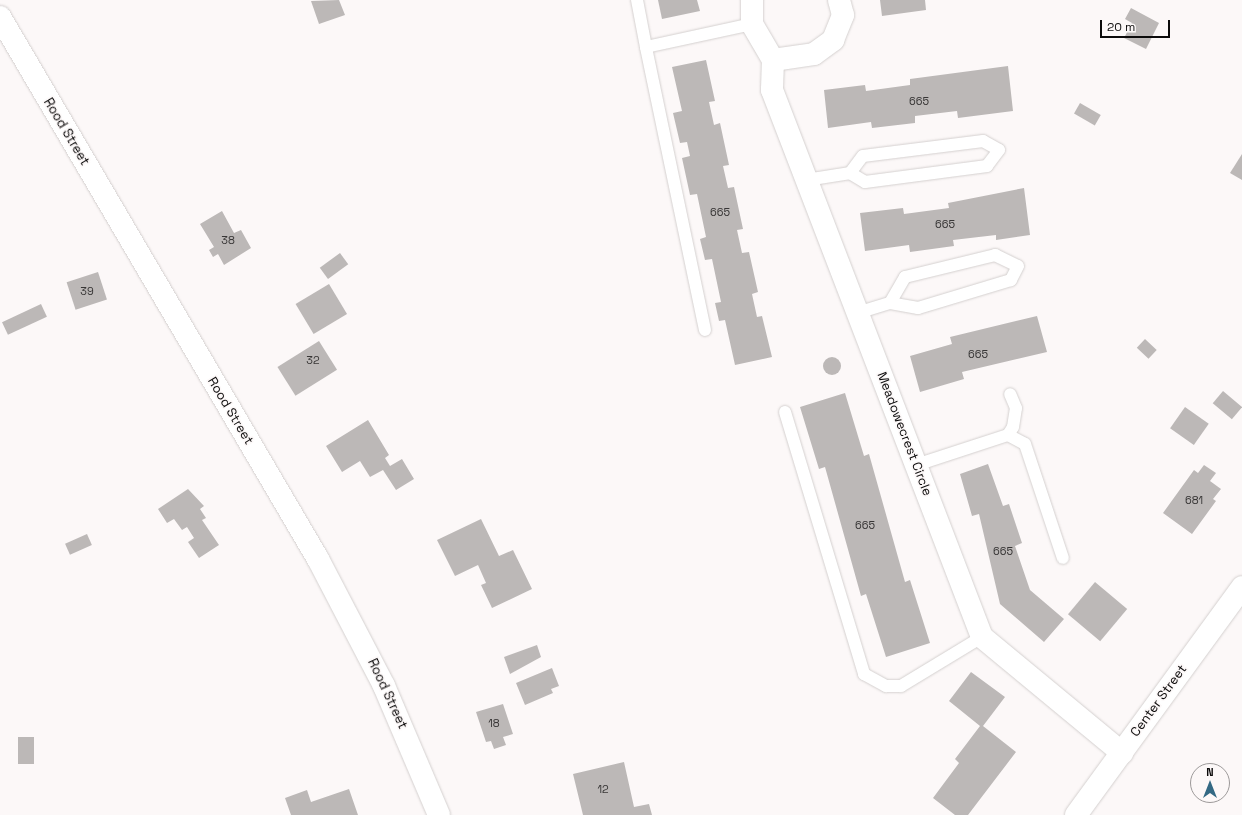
<!DOCTYPE html>
<html>
<head>
<meta charset="utf-8">
<style>
	body { margin:0 }
	#map { position:relative; width:1242px; height:815px; overflow:hidden; background:#fcf8f8; font-family:"Space Grotesk",sans-serif }
	div>[style] { position:absolute }
	.building>* { inset:0; background:#bcb8b7; transform-origin:0 0 }
	.round { border-radius:50% }
	.roads { filter:drop-shadow(0 0 1px #d4d0cf) drop-shadow(0 0 1px #d4d0cf) }
	.lane>* { height:12px; margin:-6px; padding:0 6px; transform-origin:6px; border-radius:6px; background:#fff }
	.street>* { height:22px; margin:-11px; padding:0 11px; transform-origin:11px; border-radius:11px; background:#fff }
	.secondary>* { height:22px; margin:-11px; padding:0 11px; transform-origin:11px; border-radius:11px; background:#fff }
	span { translate:-50% -50%; white-space:nowrap; text-align:center; line-height:1.15; -webkit-text-stroke:3px #fcf8f8; paint-order:stroke }
	.number-label { font-size:11px; color:#383636 }
	.number-label span { -webkit-text-stroke-width:0 }
	.street-label { font-size:13px; color:#0c0b0b }
	.north { position:absolute; left:1190px; top:763px; width:40px; height:40px; box-sizing:border-box; background:#fcf8f8; border:1px solid #9c9999; border-radius:50%; rotate:0deg; font-size:11px; font-weight:700; line-height:16px; text-align:center; color:#0c0b0b }
	.north::after { content:''; display:block; margin:auto; width:14px; height:18px; background:#336984; clip-path:polygon(50% 0,100% 100%,50% 72%,0 100%) }
	.scale { position:absolute; left:1100px; top:20px; width:70px; height:18px; box-sizing:border-box; border:2px solid #0c0b0b; border-top:0; padding-left:5px; font-size:12px; line-height:14px; white-space:nowrap; color:#0c0b0b; -webkit-text-stroke:3px #fcf8f8; paint-order:stroke }
</style>
</head>
<body>
<div id="map">
	<div class="building">
		<i style="clip-path:polygon(339px 0,345px 15px,319px 24px,311px 1px)"></i>
		<i style="clip-path:polygon(658px 0,697px 0,700px 11px,662px 19px)"></i>
		<i style="clip-path:polygon(880px 0,925px 0,926px 10px,882px 16px)"></i>
		<i style="clip-path:polygon(1131px 8px,1159px 23px,1146px 49px,1124px 38px,1132px 23px,1125px 19px)"></i>
		<i style="clip-path:polygon(706px 60px,715px 101px,709px 102px,714px 125px,720px 123px,729px 165px,723px 166px,728px 188px,734px 187px,743px 229px,737px 230px,742px 253px,749px 252px,758px 292px,752px 294px,757px 317px,762px 316px,772px 357px,735px 365px,725px 320px,719px 321px,715px 303px,721px 302px,712px 259px,705px 260px,700px 239px,706px 237px,697px 194px,690px 195px,682px 158px,690px 156px,687px 142px,680px 143px,673px 113px,682px 111px,672px 67px)"></i>
		<i style="clip-path:polygon(1008px 66px,1013px 111px,958px 118px,957px 111px,915px 116px,915px 123px,872px 128px,871px 122px,828px 128px,824px 90px,865px 85px,866px 91px,910px 85px,910px 79px)"></i>
		<i style="left:1080px;top:103px;width:24px;height:12px;rotate:30deg"></i>
		<i style="clip-path:polygon(1242px 154px,1242px 180px,1230px 173px)"></i>
		<i style="clip-path:polygon(1024px 188px,1030px 235px,996px 240px,996px 235px,953px 240px,954px 246px,910px 252px,909px 245px,865px 251px,860px 213px,903px 208px,904px 214px,949px 208px,948px 203px)"></i>
		<i style="clip-path:polygon(222px 211px,234px 233px,241px 230px,251px 248px,224px 265px,218px 254px,213px 257px,209px 250px,214px 247px,200px 224px)"></i>
		<i style="left:340px;top:253px;width:14px;height:25px;rotate:54deg"></i>
		<i style="left:98px;top:272px;width:29px;height:33px;rotate:72deg"></i>
		<i style="left:329px;top:284px;width:35px;height:39px;rotate:59deg"></i>
		<i style="left:41px;top:304px;width:14px;height:43px;rotate:65deg"></i>
		<i style="clip-path:polygon(1037px 316px,1047px 352px,962px 372px,964px 379px,920px 392px,910px 356px,952px 344px,950px 337px)"></i>
		<i style="left:1145px;top:339px;width:16px;height:12px;rotate:43deg"></i>
		<i style="left:319px;top:341px;width:34px;height:49px;rotate:58deg"></i>
		<i class="round" style="left:823px;top:357px;width:18px;height:18px"></i>
		<i style="left:1223px;top:391px;width:25px;height:16px;rotate:40deg"></i>
		<i style="clip-path:polygon(845px 393px,864px 456px,869px 454px,905px 582px,910px 580px,930px 643px,886px 657px,866px 594px,861px 596px,825px 467px,819px 469px,800px 407px)"></i>
		<i style="left:1185px;top:407px;width:29px;height:26px;rotate:35deg"></i>
		<i style="clip-path:polygon(368px 420px,389px 455px,385px 458px,390px 466px,402px 459px,414px 479px,396px 490px,383px 470px,370px 477px,360px 461px,342px 472px,326px 446px)"></i>
		<i style="clip-path:polygon(988px 464px,1003px 506px,1009px 504px,1022px 543px,1015px 546px,1030px 590px,1064px 619px,1044px 642px,1000px 604px,979px 514px,972px 516px,960px 474px)"></i>
		<i style="clip-path:polygon(1204px 465px,1216px 473px,1210px 481px,1221px 489px,1213px 499px,1216px 501px,1192px 534px,1163px 513px,1194px 470px,1198px 473px)"></i>
		<i style="clip-path:polygon(188px 489px,204px 506px,200px 509px,206px 518px,202px 520px,219px 545px,199px 558px,188px 542px,194px 538px,187px 527px,182px 530px,174px 519px,167px 523px,158px 509px)"></i>
		<i style="clip-path:polygon(481px 519px,499px 556px,513px 550px,532px 589px,492px 608px,481px 585px,486px 583px,478px 565px,455px 576px,437px 540px)"></i>
		<i style="left:87px;top:534px;width:12px;height:24px;rotate:66deg"></i>
		<i style="left:1095px;top:582px;width:42px;height:42px;rotate:40deg"></i>
		<i style="clip-path:polygon(537px 645px,541px 657px,510px 674px,504px 657px)"></i>
		<i style="clip-path:polygon(552px 668px,559px 686px,551px 689px,553px 693px,525px 705px,516px 683px)"></i>
		<i style="clip-path:polygon(971px 672px,1005px 697px,983px 726px,1016px 752px,968px 815px,955px 815px,933px 798px,959px 763px,955px 759px,980px 726px,949px 701px)"></i>
		<i style="clip-path:polygon(503px 704px,513px 734px,503px 737px,506px 745px,494px 749px,491px 741px,486px 742px,476px 712px)"></i>
		<i style="left:34px;top:737px;width:27px;height:16px;rotate:90deg"></i>
		<i style="clip-path:polygon(624px 762px,634px 807px,649px 804px,652px 815px,583px 815px,573px 774px)"></i>
		<i style="clip-path:polygon(349px 789px,358px 815px,291px 815px,285px 798px,307px 790px,311px 802px)"></i>
	</div>
	<div class="roads">
		<div class="lane">
			<i style="left:637px;top:0;width:48px;rotate:79.2deg"></i>
			<i style="left:806px;top:180px;width:45px;rotate:-9deg"></i>
			<i style="left:850px;top:173px;width:21px;rotate:-53deg"></i>
			<i style="left:863px;top:156px;width:121px;rotate:-7.1deg"></i>
			<i style="left:983px;top:141px;width:18px;rotate:29deg"></i>
			<i style="left:999px;top:150px;width:20px;rotate:127deg"></i>
			<i style="left:987px;top:166px;width:123px;rotate:172.5deg"></i>
			<i style="left:865px;top:182px;width:17px;rotate:-149deg"></i>
			<i style="left:857px;top:313px;width:34px;rotate:-17deg"></i>
			<i style="left:890px;top:303px;width:30px;rotate:-60deg"></i>
			<i style="left:905px;top:277px;width:93px;rotate:-13.7deg"></i>
			<i style="left:995px;top:255px;width:25px;rotate:26deg"></i>
			<i style="left:1018px;top:266px;width:16px;rotate:117deg"></i>
			<i style="left:1011px;top:280px;width:97px;rotate:163.2deg"></i>
			<i style="left:918px;top:308px;width:28px;rotate:-170deg"></i>
			<i style="left:705px;top:330px;width:289px;rotate:-101.8deg"></i>
			<i style="left:646px;top:47px;width:108px;rotate:-12.2deg"></i>
			<i style="left:785px;top:412px;width:274px;rotate:73.2deg"></i>
			<i style="left:864px;top:674px;width:25px;rotate:29deg"></i>
			<i style="left:886px;top:686px;width:15px"></i>
			<i style="left:901px;top:686px;width:95px;rotate:-31.2deg"></i>
			<i style="left:1008px;top:435px;width:9px;rotate:-58deg"></i>
			<i style="left:1013px;top:427px;width:19px;rotate:-81deg"></i>
			<i style="left:1016px;top:408px;width:15px;rotate:-113deg"></i>
			<i style="left:916px;top:465px;width:97px;rotate:-18.1deg"></i>
			<i style="left:1008px;top:435px;width:19px;rotate:28deg"></i>
			<i style="left:1025px;top:444px;width:120px;rotate:71.6deg"></i>
		</div>
		<div class="street">
			<i style="left:752px;top:0;width:24px;rotate:90deg"></i>
			<i style="left:752px;top:24px;width:42px;rotate:59.7deg"></i>
			<i style="left:773px;top:60px;width:30px;rotate:92deg"></i>
			<i style="left:772px;top:90px;width:586px;rotate:69deg"></i>
			<i style="left:982px;top:637px;width:182px;rotate:39.6deg"></i>
			<i style="left:773px;top:60px;width:41px;rotate:-8.3deg"></i>
			<i style="left:814px;top:54px;width:24px;rotate:-36deg"></i>
			<i style="left:833px;top:40px;width:27px;rotate:-68deg"></i>
			<i style="left:843px;top:15px;width:16px;rotate:-105deg"></i>
		</div>
		<div class="secondary">
			<i style="left:0;top:17px;width:628px;rotate:59.6deg"></i>
			<i style="left:318px;top:559px;width:143px;rotate:62.5deg"></i>
			<i style="left:384px;top:686px;width:140px;rotate:66.9deg"></i>
			<i style="left:1076px;top:815px;width:282px;rotate:-53.9deg"></i>
		</div>
	</div>
	<div class="number-label">
		<span style="left:919px;top:101px">665</span>
		<span style="left:720px;top:212px">665</span>
		<span style="left:945px;top:224px">665</span>
		<span style="left:228px;top:240px">38</span>
		<span style="left:87px;top:291px">39</span>
		<span style="left:978px;top:354px">665</span>
		<span style="left:313px;top:360px">32</span>
		<span style="left:1194px;top:500px">681</span>
		<span style="left:865px;top:525px">665</span>
		<span style="left:1003px;top:551px">665</span>
		<span style="left:494px;top:723px">18</span>
		<span style="left:603px;top:789px">12</span>
	</div>
	<div class="street-label">
		<span style="left:66px;top:132px;rotate:59deg">Rood Street</span>
		<span style="left:230px;top:411px;rotate:59deg">Rood Street</span>
		<span style="left:904px;top:434px;rotate:69deg">Meadowecrest Circle</span>
		<span style="left:387px;top:694px;rotate:65deg">Rood Street</span>
		<span style="left:1159px;top:701px;rotate:-54deg">Center Street</span>
	</div>
	<div class="north">N</div>
	<div class="scale">20 m</div>
</div>
</body>
</html>
